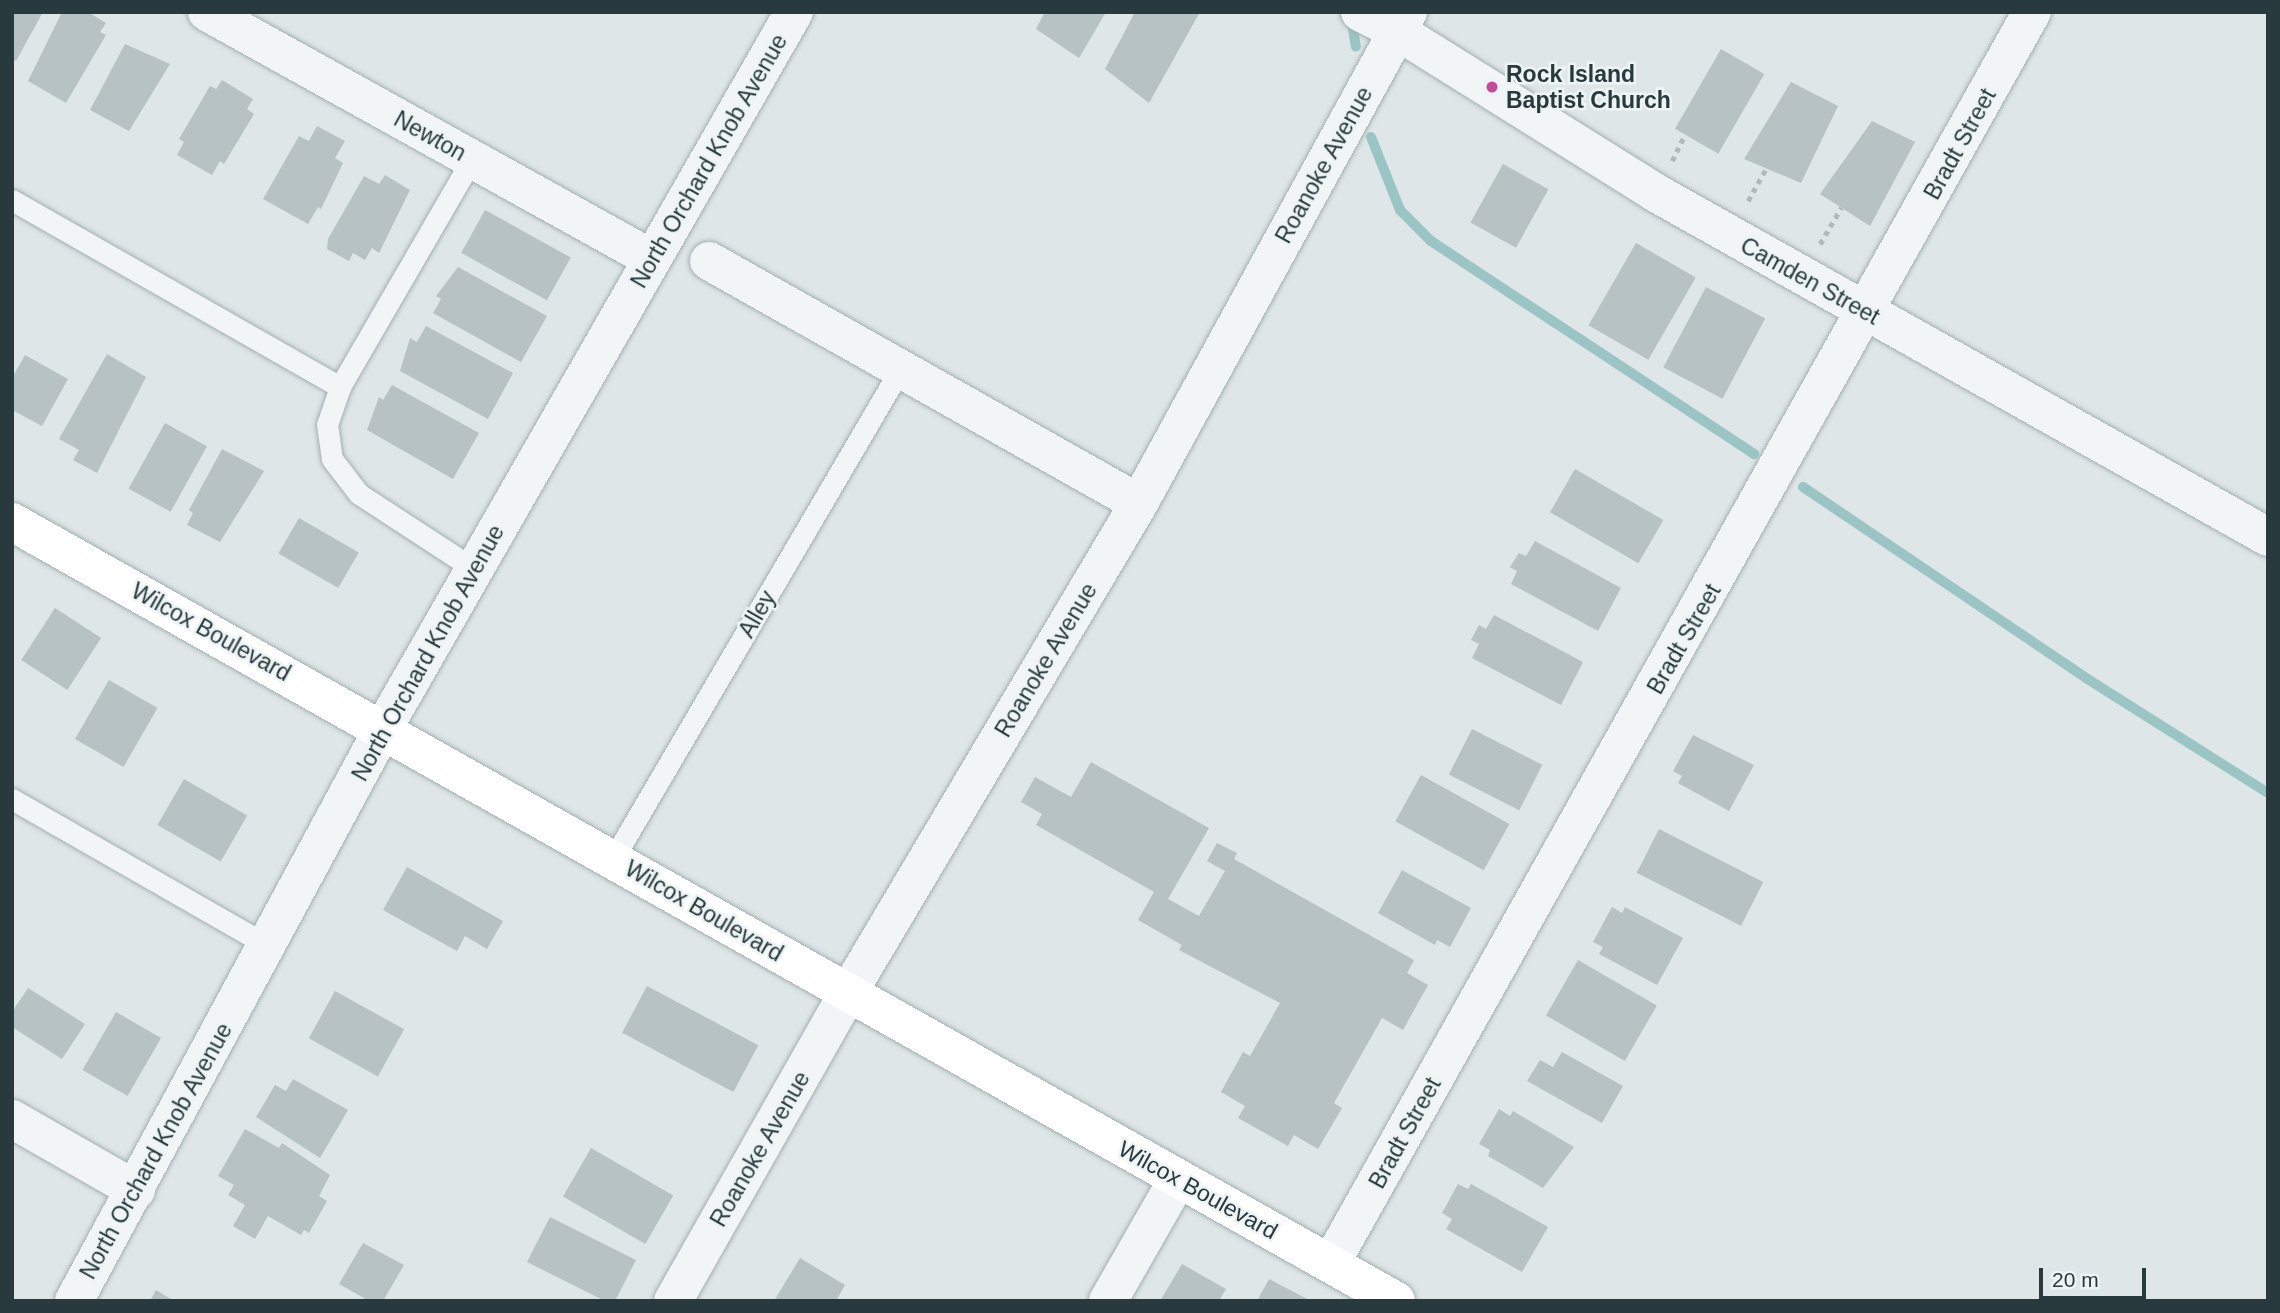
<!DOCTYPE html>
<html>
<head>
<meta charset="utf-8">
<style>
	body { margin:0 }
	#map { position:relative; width:2280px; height:1313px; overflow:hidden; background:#dee6e7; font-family:Helvetica,sans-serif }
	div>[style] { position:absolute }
	.stream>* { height:10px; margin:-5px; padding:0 5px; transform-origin:5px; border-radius:5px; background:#9bc5c5 }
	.building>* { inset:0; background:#b6c2c3; transform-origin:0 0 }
	.path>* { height:4.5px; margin-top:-2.25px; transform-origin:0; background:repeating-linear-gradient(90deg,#b1b9bb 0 5px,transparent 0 10px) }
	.roads { filter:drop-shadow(0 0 2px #a4afb1) drop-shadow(0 0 2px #a4afb1) }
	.service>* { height:21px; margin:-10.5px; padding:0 10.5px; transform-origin:10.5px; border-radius:10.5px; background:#f1f5f6 }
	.minor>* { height:38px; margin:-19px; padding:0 19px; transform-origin:19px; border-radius:19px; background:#f1f5f6 }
	.tertiary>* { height:38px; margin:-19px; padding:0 19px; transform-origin:19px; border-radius:19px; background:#f1f5f6 }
	.secondary>* { height:38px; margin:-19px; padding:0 19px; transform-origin:19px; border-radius:19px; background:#fff }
	.dots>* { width:19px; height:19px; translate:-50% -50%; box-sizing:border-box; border:4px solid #eef4f5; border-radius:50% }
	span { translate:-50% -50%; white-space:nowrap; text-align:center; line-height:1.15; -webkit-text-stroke:5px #eef4f5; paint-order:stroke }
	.poi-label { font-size:23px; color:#283a3d; font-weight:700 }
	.left { translate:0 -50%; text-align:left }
	.street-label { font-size:23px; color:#283a3d }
	.frame { position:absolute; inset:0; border:14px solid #283a3d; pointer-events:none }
	.scale { position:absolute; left:2039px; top:1268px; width:107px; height:32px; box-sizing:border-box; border:4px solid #283a3d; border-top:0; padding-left:9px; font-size:21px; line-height:24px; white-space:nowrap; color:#283a3d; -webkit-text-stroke:5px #eef4f5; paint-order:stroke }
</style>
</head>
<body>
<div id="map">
	<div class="stream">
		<i style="left:1351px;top:16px;width:31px;rotate:81deg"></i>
		<i style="left:1371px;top:137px;width:79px;rotate:68.3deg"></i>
		<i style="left:1400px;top:210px;width:44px;rotate:45deg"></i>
		<i style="left:1431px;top:241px;width:387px;rotate:33.4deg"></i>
		<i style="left:1803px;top:487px;width:341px;rotate:34deg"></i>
		<i style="left:2086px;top:678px;width:215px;rotate:32.3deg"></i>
	</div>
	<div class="building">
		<i style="clip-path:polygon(12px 12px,43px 12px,16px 61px,12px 59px)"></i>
		<i style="clip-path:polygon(62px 12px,88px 12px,106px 23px,100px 32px,106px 35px,66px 103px,28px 81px)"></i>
		<i style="clip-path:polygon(1045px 12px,1106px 12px,1079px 58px,1036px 29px)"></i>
		<i style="clip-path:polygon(1135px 12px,1200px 12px,1149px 103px,1105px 69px)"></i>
		<i style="clip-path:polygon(125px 44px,170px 64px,129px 131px,90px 110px)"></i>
		<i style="left:1721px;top:49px;width:50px;height:92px;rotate:30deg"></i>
		<i style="clip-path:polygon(222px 80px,253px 99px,247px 109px,254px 114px,224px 164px,220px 161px,212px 175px,177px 155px,184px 142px,179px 139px,210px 86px,216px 89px)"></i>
		<i style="clip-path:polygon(1791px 82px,1838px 106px,1801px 183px,1744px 159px)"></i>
		<i style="clip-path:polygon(1872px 121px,1915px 142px,1870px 226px,1820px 194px)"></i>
		<i style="clip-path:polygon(317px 126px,345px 141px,335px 158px,343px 163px,321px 209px,318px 207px,308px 224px,263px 199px,299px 136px,309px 141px)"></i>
		<i style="left:1503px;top:164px;width:52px;height:67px;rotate:29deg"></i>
		<i style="clip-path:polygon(385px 175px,410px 190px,379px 253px,372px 248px,365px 260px,353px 253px,349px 261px,327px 249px,328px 239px,364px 176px,379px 184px)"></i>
		<i style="left:485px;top:210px;width:98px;height:49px;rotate:29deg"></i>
		<i style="left:1636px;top:243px;width:69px;height:95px;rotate:30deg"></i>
		<i style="clip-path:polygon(458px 267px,547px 316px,521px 362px,433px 313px,441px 299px,436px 296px)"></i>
		<i style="left:1706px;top:287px;width:67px;height:91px;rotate:28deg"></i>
		<i style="clip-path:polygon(426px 326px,513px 373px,488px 419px,400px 371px,410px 338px,417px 342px)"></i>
		<i style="clip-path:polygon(107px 354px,146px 377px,97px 473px,73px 460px,79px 450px,59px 439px)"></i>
		<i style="clip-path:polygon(25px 355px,68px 379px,42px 426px,12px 410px,12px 378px)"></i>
		<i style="clip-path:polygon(392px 385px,479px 433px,453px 479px,367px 430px,379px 397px,383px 400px)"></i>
		<i style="left:165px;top:423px;width:48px;height:75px;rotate:29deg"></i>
		<i style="clip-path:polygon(222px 449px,264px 471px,220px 542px,187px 525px,193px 513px,189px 510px)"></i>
		<i style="left:1575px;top:469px;width:102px;height:50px;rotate:30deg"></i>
		<i style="left:299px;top:518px;width:69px;height:41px;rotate:30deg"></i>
		<i style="clip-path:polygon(1535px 541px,1621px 588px,1598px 631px,1511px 584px,1517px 571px,1510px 567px,1519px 553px,1526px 556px)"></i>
		<i style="left:55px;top:608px;width:55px;height:62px;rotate:33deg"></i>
		<i style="clip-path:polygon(1494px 615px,1583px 662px,1561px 705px,1472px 658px,1479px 644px,1471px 640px,1479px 625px,1486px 629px)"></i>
		<i style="left:109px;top:680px;width:56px;height:68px;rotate:30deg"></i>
		<i style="left:1472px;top:729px;width:79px;height:51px;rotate:27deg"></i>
		<i style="clip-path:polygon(1693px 735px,1754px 765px,1729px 811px,1678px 783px,1682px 776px,1673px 771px)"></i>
		<i style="clip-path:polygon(1091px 762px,1209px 828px,1168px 899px,1199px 916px,1225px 871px,1207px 861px,1217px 843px,1237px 853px,1234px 859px,1414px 960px,1407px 973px,1428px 985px,1403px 1030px,1382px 1018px,1334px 1103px,1342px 1108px,1318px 1149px,1294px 1135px,1288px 1146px,1238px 1118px,1245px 1106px,1221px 1092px,1243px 1052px,1250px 1056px,1280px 1003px,1179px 950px,1182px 945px,1138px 920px,1154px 892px,1036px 825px,1042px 814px,1021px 802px,1035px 777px,1071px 797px)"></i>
		<i style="left:1421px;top:775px;width:101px;height:53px;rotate:29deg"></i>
		<i style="left:184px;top:779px;width:73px;height:53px;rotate:30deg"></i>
		<i style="left:1659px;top:829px;width:117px;height:49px;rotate:27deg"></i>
		<i style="clip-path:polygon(407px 867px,503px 921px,487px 949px,465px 936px,457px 951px,383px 910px)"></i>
		<i style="clip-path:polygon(1402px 870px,1471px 908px,1450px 947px,1437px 940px,1435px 945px,1378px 913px)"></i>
		<i style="clip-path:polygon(1612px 907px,1622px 913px,1625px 907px,1683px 938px,1657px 985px,1599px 954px,1603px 947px,1593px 942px)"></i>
		<i style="left:1578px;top:960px;width:91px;height:64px;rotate:30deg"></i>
		<i style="left:647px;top:986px;width:126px;height:53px;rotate:28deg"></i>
		<i style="clip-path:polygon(28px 988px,85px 1024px,62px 1059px,12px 1027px,12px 1012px)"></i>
		<i style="left:335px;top:991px;width:79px;height:54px;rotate:29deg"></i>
		<i style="left:116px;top:1012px;width:52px;height:67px;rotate:30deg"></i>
		<i style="clip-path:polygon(1562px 1052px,1623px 1086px,1602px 1123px,1527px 1081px,1540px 1060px,1553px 1067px)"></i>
		<i style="clip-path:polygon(293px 1079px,348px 1110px,320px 1158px,256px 1117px,275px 1085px,286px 1091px)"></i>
		<i style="clip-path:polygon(1499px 1109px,1510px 1116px,1513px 1111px,1574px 1147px,1543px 1188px,1488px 1156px,1490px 1150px,1479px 1144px)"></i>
		<i style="clip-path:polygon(245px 1129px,279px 1148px,282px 1143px,330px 1175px,319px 1196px,327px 1201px,309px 1233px,304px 1230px,301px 1235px,268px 1216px,255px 1239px,233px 1226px,245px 1205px,228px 1195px,234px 1185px,218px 1176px)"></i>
		<i style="left:591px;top:1148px;width:95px;height:56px;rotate:30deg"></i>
		<i style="clip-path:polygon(1458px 1184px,1468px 1189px,1471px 1184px,1548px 1227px,1522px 1272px,1446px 1229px,1452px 1219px,1442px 1213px)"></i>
		<i style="clip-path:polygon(550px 1217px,636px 1260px,615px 1301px,605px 1301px,527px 1262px)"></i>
		<i style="clip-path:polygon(363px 1243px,404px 1265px,383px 1301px,369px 1301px,339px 1284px)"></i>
		<i style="clip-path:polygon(800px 1258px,845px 1285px,836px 1301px,774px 1301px)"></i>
		<i style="clip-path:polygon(1182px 1264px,1226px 1289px,1219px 1301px,1160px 1301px)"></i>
		<i style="clip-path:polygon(1269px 1279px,1311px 1301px,1257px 1301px)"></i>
		<i style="clip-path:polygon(156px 1290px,174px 1301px,150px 1301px)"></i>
	</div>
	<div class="path">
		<i style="left:1672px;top:161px;width:30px;rotate:-64deg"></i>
		<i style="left:1748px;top:201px;width:38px;rotate:-61deg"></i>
		<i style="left:1820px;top:244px;width:42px;rotate:-59.7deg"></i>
	</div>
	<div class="roads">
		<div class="service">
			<i style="left:472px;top:159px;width:263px;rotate:120.1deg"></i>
			<i style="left:340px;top:387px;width:39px;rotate:109deg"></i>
			<i style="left:327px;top:424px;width:35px;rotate:82deg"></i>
			<i style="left:332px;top:459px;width:44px;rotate:52.4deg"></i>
			<i style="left:359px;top:494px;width:137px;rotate:33.1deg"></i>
			<i style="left:12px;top:200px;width:378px;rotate:29.7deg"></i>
			<i style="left:12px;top:799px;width:294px;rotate:29.8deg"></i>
			<i style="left:613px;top:859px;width:569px;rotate:-59.61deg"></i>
		</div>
		<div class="minor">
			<i style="left:207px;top:12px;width:509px;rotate:29.03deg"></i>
			<i style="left:1360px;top:12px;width:42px;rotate:27.2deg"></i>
			<i style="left:1397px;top:31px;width:305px;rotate:32deg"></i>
			<i style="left:1656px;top:193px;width:702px;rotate:29.34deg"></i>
			<i style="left:709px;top:261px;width:493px;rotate:29.4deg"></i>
			<i style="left:12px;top:1119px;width:143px;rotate:29.8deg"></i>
			<i style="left:1331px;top:1263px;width:1434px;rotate:-60.74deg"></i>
			<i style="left:74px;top:1301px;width:652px;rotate:-61.63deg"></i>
			<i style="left:384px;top:727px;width:824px;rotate:-60.17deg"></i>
			<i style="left:1108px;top:1301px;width:141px;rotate:-60.2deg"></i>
		</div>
		<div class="tertiary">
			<i style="left:673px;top:1301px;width:354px;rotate:-60.4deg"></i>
			<i style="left:848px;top:993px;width:570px;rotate:-59.29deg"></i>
			<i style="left:1139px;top:503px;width:560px;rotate:-61.28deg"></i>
		</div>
		<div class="secondary">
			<i style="left:12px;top:522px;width:1588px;rotate:29.37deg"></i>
		</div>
	</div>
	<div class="dots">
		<i style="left:1492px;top:87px;background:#c54a9c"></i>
	</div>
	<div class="poi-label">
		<span class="left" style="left:1506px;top:87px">Rock Island<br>Baptist Church</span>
	</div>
	<div class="street-label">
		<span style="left:430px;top:136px;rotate:29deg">Newton</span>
		<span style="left:1960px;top:144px;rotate:-61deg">Bradt Street</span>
		<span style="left:709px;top:161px;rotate:-60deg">North Orchard Knob Avenue</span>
		<span style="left:1324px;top:165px;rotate:-61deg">Roanoke Avenue</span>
		<span style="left:1810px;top:281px;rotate:29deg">Camden Street</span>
		<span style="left:757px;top:614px;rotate:-60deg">Alley</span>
		<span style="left:211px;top:632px;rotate:29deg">Wilcox Boulevard</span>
		<span style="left:1684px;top:639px;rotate:-60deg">Bradt Street</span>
		<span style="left:428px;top:653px;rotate:-61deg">North Orchard Knob Avenue</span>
		<span style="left:1046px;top:660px;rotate:-59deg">Roanoke Avenue</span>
		<span style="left:704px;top:911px;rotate:30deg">Wilcox Boulevard</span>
		<span style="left:1405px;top:1133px;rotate:-61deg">Bradt Street</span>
		<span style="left:760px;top:1149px;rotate:-60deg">Roanoke Avenue</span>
		<span style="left:156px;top:1151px;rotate:-61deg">North Orchard Knob Avenue</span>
		<span style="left:1198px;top:1190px;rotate:29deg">Wilcox Boulevard</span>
	</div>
	<div class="frame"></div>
	<div class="scale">20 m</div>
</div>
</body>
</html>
